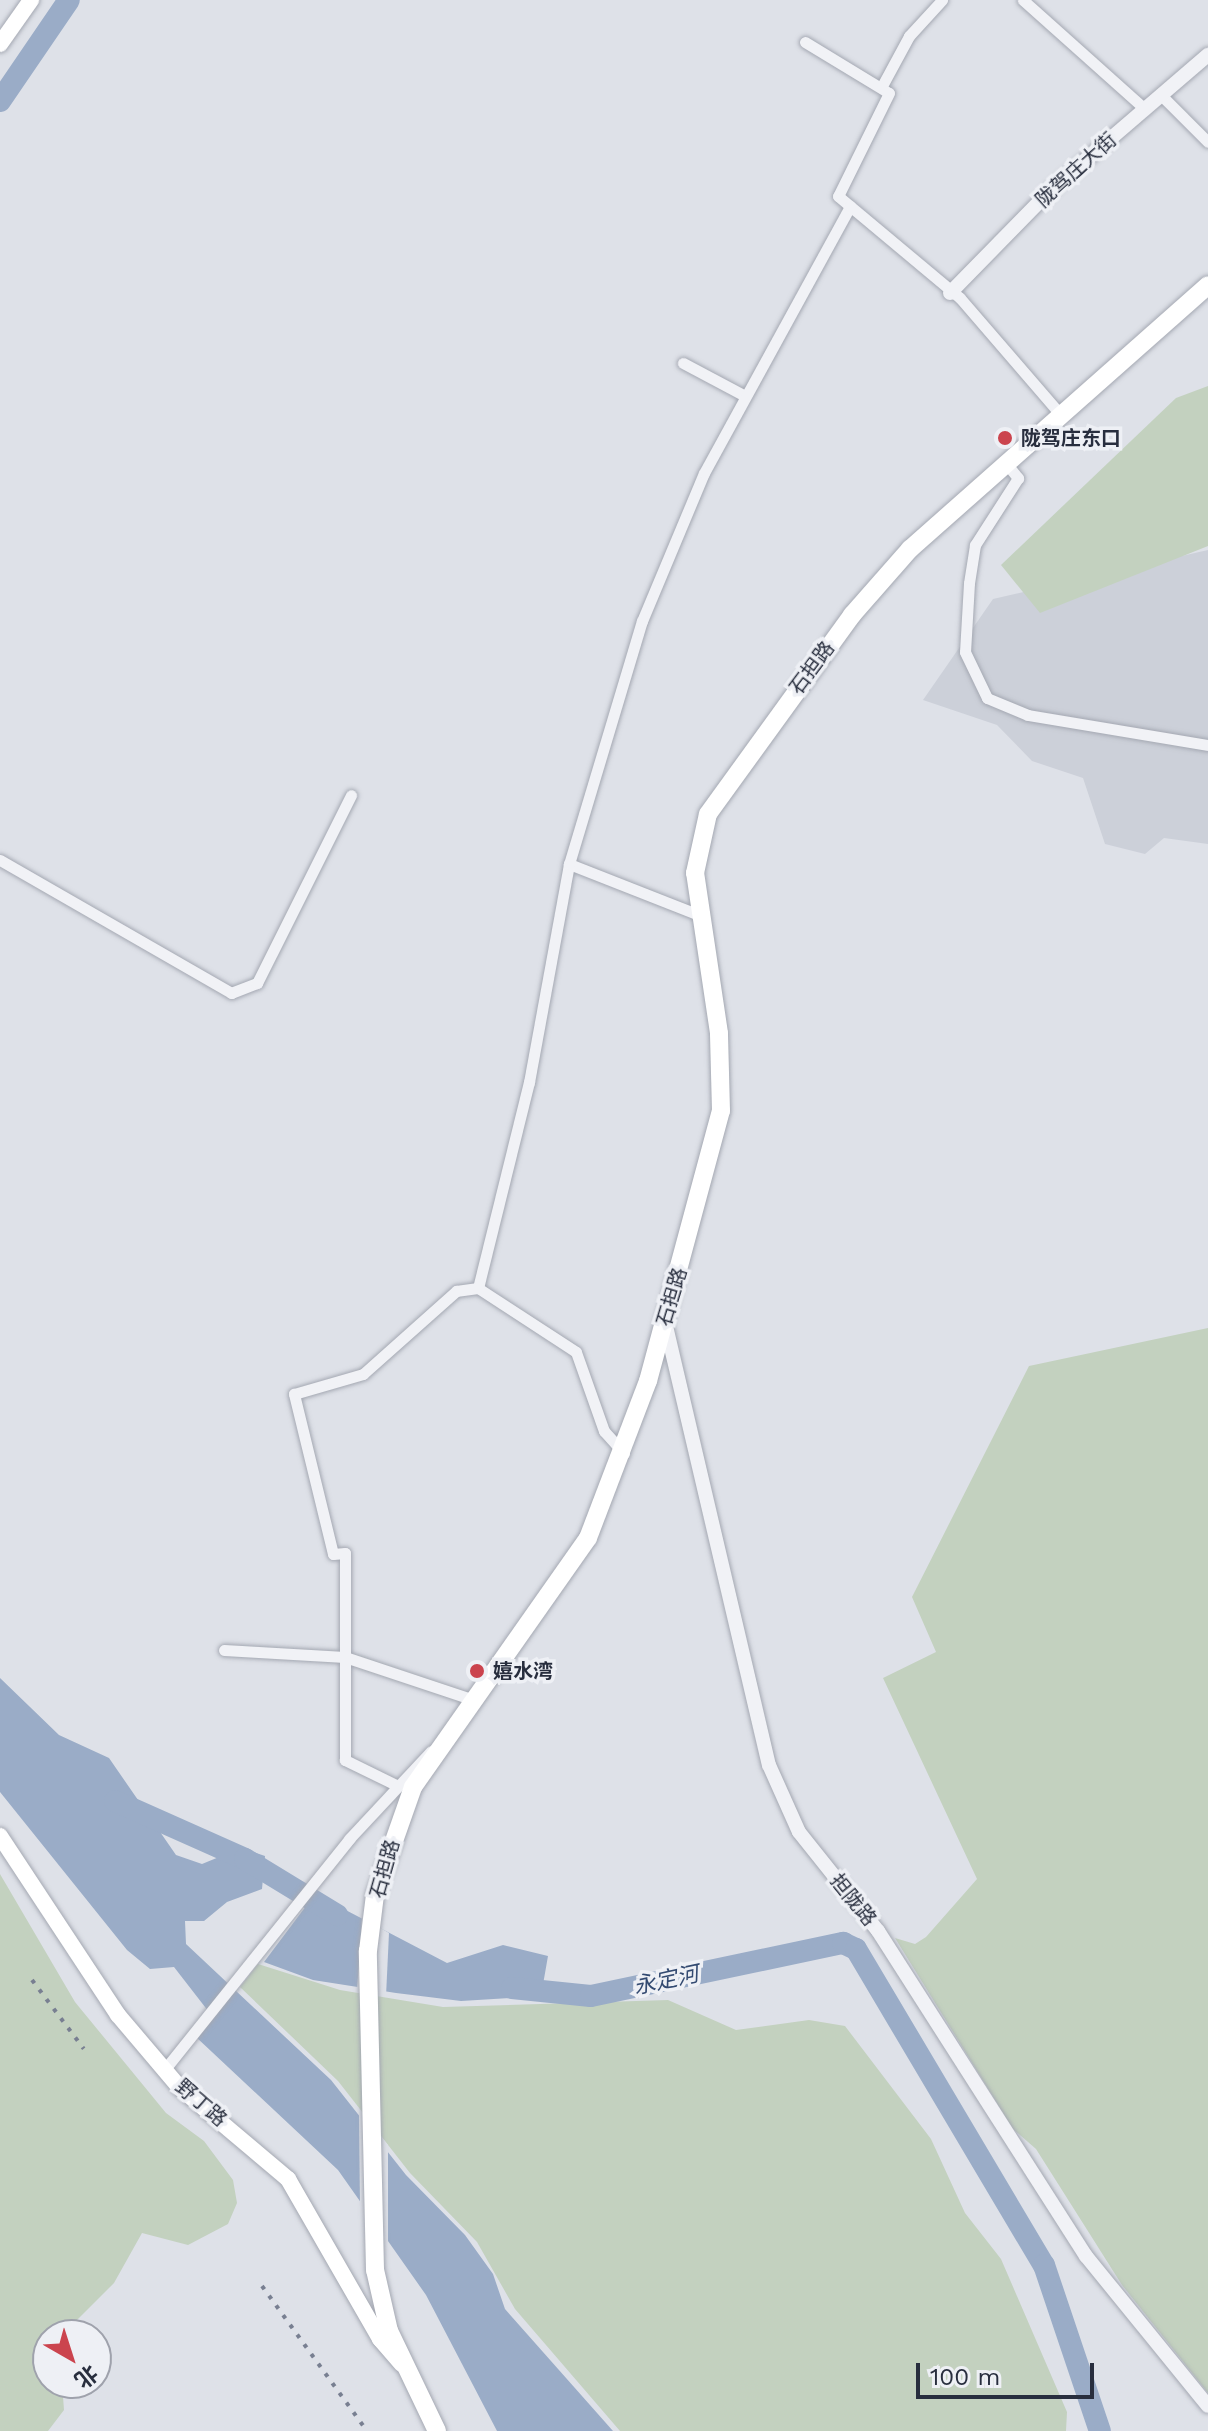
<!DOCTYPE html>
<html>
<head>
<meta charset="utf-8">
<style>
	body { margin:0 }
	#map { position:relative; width:1208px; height:2431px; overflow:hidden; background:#dee1e8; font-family:"Work Sans","Noto Sans SC",sans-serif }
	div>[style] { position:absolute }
	.built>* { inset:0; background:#ccd0d9 }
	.green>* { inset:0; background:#c3d1bf }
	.water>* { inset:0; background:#9aacc7 }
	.pier>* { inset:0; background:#dee1e8 }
	.river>* { height:22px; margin:-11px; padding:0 11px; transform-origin:11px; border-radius:11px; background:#9aacc7 }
	.roads { filter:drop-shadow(0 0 2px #a4a8b2) drop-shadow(0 0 2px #a4a8b2) }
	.minor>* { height:11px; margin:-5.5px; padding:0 5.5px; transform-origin:5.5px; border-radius:5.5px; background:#f1f2f6 }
	.tertiary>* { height:14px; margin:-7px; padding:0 7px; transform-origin:7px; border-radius:7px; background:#f1f2f6 }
	.secondary>* { height:16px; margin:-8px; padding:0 8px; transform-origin:8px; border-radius:8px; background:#fff }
	.primary>* { height:18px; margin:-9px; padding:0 9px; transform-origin:9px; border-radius:9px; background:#fff }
	.rail>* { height:4px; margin-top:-2px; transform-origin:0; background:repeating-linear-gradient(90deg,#787f91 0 4px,transparent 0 12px) }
	.dots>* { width:22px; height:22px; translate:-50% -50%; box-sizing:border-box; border:4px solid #eef0f5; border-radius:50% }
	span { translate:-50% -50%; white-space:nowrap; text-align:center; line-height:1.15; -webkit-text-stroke:7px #eef0f5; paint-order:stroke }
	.street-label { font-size:20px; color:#282e3e }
	.poi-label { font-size:20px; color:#282e3e; font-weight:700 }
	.left { translate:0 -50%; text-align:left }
	.water-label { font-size:22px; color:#334a71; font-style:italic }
	.north { position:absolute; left:32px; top:2319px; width:80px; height:80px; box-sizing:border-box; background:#eef0f5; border:2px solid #9fa2ac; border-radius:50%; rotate:141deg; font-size:22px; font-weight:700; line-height:32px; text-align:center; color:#282e3e }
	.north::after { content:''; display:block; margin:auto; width:28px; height:36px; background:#cb444e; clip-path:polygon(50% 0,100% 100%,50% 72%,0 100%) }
	.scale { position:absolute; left:916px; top:2363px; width:178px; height:36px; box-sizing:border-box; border:4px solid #282e3e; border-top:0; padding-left:10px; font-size:24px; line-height:28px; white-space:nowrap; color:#282e3e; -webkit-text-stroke:6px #eef0f5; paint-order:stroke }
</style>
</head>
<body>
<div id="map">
	<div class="built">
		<i style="clip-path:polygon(1208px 550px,1208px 844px,1164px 838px,1145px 854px,1105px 844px,1083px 778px,1032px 761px,997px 725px,923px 700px,993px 599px)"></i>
	</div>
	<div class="green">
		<i style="clip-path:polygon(1208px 386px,1208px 546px,1040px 613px,1001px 565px,1176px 398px)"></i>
		<i style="clip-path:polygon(1208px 1328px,1208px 2393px,1122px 2285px,1036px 2149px,1013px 2129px,895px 1938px,915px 1944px,926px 1937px,977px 1879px,883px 1678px,936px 1652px,912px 1597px,1029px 1366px)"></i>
		<i style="clip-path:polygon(0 1874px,75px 2002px,166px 2113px,204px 2141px,233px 2180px,237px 2203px,228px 2224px,188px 2245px,142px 2233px,114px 2283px,62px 2335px,48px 2335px,48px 2383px,62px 2383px,64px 2410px,48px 2431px,0 2431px)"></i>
		<i style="clip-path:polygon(258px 1964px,340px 1990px,443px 2007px,668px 2000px,736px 2030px,809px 2020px,845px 2026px,931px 2139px,965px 2213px,1001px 2259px,1067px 2412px,1066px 2431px,620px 2431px,515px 2309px,477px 2242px,410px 2173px,338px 2081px,240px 1987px)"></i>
	</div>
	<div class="water">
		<i style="clip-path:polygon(0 1678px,59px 1735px,109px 1758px,176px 1855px,202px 1864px,241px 1848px,265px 1856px,262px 1889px,227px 1902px,204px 1921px,185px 1921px,186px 1944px,331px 2080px,406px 2175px,465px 2235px,493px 2274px,505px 2309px,613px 2431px,497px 2431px,426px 2295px,338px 2170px,196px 2037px,212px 2016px,174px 1967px,150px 1969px,127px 1950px,0 1792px)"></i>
		<i style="clip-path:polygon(315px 1894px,447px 1963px,503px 1945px,548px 1956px,541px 1996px,461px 2001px,396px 1993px,313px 1980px,264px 1962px)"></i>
	</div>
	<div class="pier">
		<i style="clip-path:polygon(362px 1917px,389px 1933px,386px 1996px,357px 1991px)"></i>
		<i style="clip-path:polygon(359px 2109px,388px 2145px,388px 2248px,360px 2208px)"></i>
	</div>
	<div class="river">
		<i style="left:0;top:101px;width:122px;rotate:-55.7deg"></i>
		<i style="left:115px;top:1801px;width:142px;rotate:24deg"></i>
		<i style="left:245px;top:1859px;width:108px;rotate:31.3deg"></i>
		<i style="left:512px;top:1988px;width:79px;rotate:5.8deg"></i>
		<i style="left:591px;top:1996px;width:258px;rotate:-11.9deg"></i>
		<i style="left:843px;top:1943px;width:14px;rotate:25deg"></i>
		<i style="left:856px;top:1949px;width:368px;rotate:59.3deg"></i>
		<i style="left:1044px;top:2265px;width:175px;rotate:71.4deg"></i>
	</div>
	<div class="roads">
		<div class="minor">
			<i style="left:1023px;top:0;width:164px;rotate:41.8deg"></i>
			<i style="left:805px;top:42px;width:98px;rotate:31.3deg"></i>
			<i style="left:889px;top:93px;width:115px;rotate:116.3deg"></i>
			<i style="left:838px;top:196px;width:16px;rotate:40deg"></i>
			<i style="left:882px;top:86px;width:57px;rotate:-61.6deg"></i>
			<i style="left:909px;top:36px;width:49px;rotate:-47.5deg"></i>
			<i style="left:1161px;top:95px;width:66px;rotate:45deg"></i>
			<i style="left:683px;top:363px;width:70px;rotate:28deg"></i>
			<i style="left:1005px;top:462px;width:21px;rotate:51deg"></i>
			<i style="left:1018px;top:478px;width:80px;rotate:122.7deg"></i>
			<i style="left:975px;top:545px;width:38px;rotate:99deg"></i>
			<i style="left:969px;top:583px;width:69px;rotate:93.3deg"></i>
			<i style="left:965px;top:652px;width:51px;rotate:64.4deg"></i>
			<i style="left:987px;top:698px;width:44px;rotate:22.5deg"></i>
			<i style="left:1028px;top:715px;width:182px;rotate:9.5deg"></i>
			<i style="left:0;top:860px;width:267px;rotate:29.9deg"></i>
			<i style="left:231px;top:993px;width:28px;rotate:-21deg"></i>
			<i style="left:257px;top:983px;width:210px;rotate:-63.4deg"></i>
			<i style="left:569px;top:864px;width:140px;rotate:21.4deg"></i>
			<i style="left:478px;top:1288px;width:212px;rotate:-76.1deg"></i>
			<i style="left:529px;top:1082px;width:222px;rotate:-79.6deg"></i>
			<i style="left:569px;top:864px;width:254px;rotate:-73.3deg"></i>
			<i style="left:642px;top:621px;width:160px;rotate:-67.3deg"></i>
			<i style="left:704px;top:473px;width:304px;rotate:-61.3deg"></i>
			<i style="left:850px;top:206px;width:143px;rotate:39.9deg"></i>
			<i style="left:960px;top:298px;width:153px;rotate:49.2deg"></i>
			<i style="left:224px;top:1650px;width:121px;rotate:3.3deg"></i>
			<i style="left:345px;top:1657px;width:136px;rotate:18.4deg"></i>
			<i style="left:396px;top:1785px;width:57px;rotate:-153.9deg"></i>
			<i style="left:345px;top:1760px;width:207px;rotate:-90deg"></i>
			<i style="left:345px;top:1553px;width:12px;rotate:175deg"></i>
			<i style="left:333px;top:1554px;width:165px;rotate:-103.7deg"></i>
			<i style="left:294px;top:1394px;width:72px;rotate:-16.2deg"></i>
			<i style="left:363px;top:1374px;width:125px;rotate:-41.7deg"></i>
			<i style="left:456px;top:1291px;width:22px;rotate:-8deg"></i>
			<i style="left:478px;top:1288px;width:117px;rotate:33.1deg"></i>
			<i style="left:576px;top:1352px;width:84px;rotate:70.5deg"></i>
			<i style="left:604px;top:1431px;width:30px;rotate:48deg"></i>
			<i style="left:165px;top:2069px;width:295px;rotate:-51.3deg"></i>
			<i style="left:349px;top:1839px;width:120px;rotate:-47deg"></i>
		</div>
		<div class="tertiary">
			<i style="left:950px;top:293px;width:146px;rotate:-45.6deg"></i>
			<i style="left:1052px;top:189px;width:206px;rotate:-40.7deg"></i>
			<i style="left:665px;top:1322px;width:455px;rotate:76.8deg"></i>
			<i style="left:769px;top:1765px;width:73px;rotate:65.9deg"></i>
			<i style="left:799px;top:1832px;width:127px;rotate:51.4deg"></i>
			<i style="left:878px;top:1931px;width:386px;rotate:57.4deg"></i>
			<i style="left:1086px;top:2256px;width:193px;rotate:50.9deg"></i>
		</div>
		<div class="secondary">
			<i style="left:0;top:44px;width:54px;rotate:-54.8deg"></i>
			<i style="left:0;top:1836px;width:214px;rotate:56.6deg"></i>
			<i style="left:118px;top:2015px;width:94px;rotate:49.7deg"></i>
			<i style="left:179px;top:2087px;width:143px;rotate:40.2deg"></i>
			<i style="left:288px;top:2179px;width:185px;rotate:60.1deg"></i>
			<i style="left:380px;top:2339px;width:33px;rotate:49deg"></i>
		</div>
		<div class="primary">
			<i style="left:437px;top:2431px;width:111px;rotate:-115.6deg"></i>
			<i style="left:389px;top:2331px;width:63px;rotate:-102.9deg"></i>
			<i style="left:375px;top:2270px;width:319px;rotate:-91.3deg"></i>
			<i style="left:368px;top:1951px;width:56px;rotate:-82.9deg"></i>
			<i style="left:375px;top:1895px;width:114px;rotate:-70.6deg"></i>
			<i style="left:413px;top:1787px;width:304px;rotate:-54.9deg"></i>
			<i style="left:588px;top:1538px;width:168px;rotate:-69.1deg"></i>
			<i style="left:648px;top:1381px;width:280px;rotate:-74.9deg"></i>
			<i style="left:721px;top:1111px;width:78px;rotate:-91.5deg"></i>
			<i style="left:719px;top:1033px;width:162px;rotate:-98.5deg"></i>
			<i style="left:695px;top:873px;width:60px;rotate:-77.6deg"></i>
			<i style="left:708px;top:814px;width:246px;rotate:-54.1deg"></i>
			<i style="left:852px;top:615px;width:88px;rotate:-48.7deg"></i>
			<i style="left:910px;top:549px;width:398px;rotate:-41.5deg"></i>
		</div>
	</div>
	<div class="rail">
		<i style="left:32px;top:1980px;width:86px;rotate:53deg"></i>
		<i style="left:262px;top:2286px;width:179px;rotate:54.1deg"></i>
	</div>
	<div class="dots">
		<i style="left:1005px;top:438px;background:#cb444e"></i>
		<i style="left:477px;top:1671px;background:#cb444e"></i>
	</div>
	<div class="street-label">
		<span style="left:1076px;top:170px;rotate:-42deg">陇驾庄大街</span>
		<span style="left:812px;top:668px;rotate:-53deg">石担路</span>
		<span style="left:672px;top:1297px;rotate:-73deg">石担路</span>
		<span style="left:385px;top:1869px;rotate:-74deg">石担路</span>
		<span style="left:853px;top:1900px;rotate:51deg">担陇路</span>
		<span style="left:201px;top:2103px;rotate:41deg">野丁路</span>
	</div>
	<div class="poi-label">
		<span class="left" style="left:1021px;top:438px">陇驾庄东口</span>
		<span class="left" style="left:493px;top:1671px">嬉水湾</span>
	</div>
	<div class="water-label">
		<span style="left:666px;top:1980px;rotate:-12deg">永定河</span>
	</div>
	<div class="north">北</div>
	<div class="scale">100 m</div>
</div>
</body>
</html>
